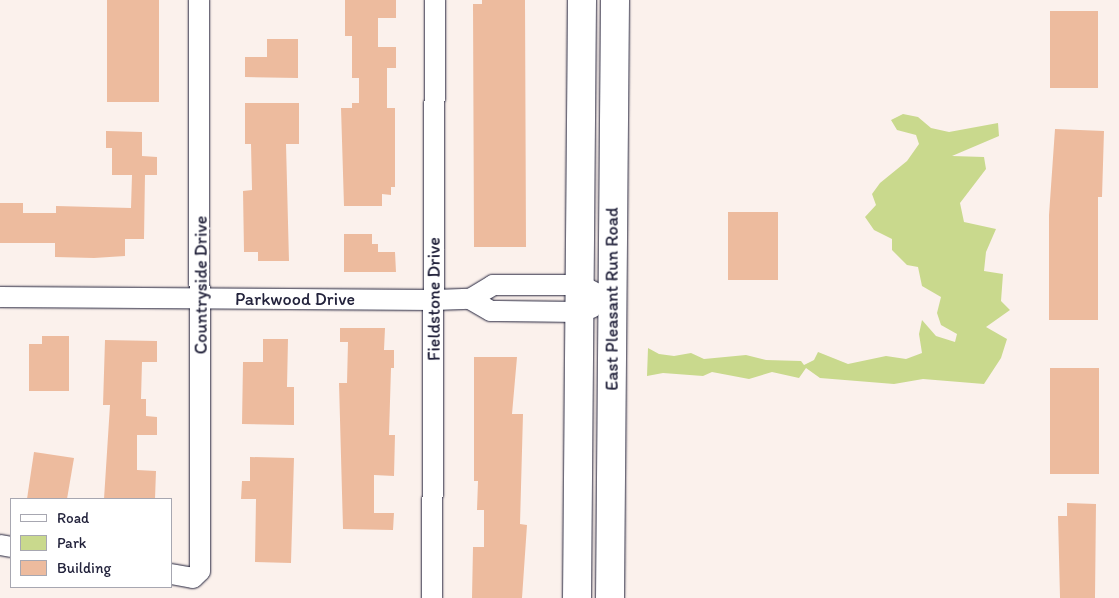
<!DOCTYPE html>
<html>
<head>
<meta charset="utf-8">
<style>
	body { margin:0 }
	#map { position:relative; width:1119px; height:598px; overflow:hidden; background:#fbf1ec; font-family:Itim,sans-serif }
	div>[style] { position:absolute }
	.green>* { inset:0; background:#c9d98d }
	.building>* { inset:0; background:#edbb9e; transform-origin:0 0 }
	.roads { filter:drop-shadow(0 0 1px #22223b) drop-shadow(0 0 1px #22223b) }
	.street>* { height:20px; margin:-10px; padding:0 10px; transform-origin:10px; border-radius:10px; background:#fff }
	.secondary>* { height:28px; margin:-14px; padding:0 14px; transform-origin:14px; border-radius:14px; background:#fff }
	span { translate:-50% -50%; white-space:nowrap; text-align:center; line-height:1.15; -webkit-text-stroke:4.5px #fff; paint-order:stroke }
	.street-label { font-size:18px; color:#22223b }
	.legend { position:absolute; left:10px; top:498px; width:162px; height:90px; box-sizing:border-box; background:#fff; border:1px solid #a7a7b1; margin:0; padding:6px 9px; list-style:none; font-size:15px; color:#22223b }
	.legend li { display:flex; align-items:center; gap:10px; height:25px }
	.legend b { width:25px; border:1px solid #a7a7b1 }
</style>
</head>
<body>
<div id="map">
	<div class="green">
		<i style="clip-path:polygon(903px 114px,918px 117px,931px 128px,949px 132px,998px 123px,999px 136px,952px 156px,984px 157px,986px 169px,960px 203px,964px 222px,996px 229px,986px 252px,984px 271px,1003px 274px,1001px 301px,1010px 310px,986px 327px,1007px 339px,1001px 358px,984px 384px,923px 379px,894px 384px,820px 378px,806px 368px,799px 378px,772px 372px,749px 379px,712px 372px,703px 376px,663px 373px,647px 376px,648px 348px,659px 354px,674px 356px,691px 353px,704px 359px,746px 355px,766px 360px,801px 361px,804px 365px,814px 360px,818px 352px,848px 364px,886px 356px,906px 359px,922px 353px,919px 334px,922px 320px,936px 336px,955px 342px,957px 334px,941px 325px,937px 313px,941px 297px,922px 286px,918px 267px,907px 265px,892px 250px,892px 239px,874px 230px,865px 217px,876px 205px,872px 194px,880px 183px,907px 161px,919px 144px,916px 135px,897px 130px,891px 120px)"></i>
	</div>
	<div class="building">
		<i style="left:107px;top:0;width:52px;height:102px"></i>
		<i style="clip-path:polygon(345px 0,396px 0,396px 18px,378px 18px,378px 47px,396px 47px,396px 68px,387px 68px,387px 108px,395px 108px,395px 187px,391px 187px,391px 195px,382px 194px,382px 206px,344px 206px,341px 108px,352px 108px,352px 103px,359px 103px,359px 78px,352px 78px,352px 36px,345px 36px)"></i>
		<i style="clip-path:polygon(482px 0,525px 0,526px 247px,474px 247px,473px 4px,482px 4px)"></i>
		<i style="left:1050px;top:11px;width:48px;height:77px"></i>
		<i style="clip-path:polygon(267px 39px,298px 39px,298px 78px,245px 77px,245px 57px,267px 57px)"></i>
		<i style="clip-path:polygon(245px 103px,299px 103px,299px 144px,286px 144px,289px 261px,258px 261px,258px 252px,244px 252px,243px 191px,252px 190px,251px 144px,245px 144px)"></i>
		<i style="clip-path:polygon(1055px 129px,1104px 131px,1102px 197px,1098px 197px,1098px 320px,1049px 320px,1049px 215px)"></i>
		<i style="clip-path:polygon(106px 131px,142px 132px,142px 156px,157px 157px,157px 175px,145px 175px,144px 239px,125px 239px,125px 256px,94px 258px,55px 257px,55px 243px,0 243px,0 203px,23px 203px,23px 213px,56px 213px,56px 206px,131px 208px,132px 175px,112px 175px,112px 148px,106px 148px)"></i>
		<i style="left:728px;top:212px;width:50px;height:68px"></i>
		<i style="clip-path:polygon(344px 234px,372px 234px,372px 244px,378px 244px,378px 252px,395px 252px,396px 272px,344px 272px)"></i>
		<i style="clip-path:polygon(340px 328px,385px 328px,384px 350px,394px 350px,394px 368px,391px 368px,389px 435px,395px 435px,394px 476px,374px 475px,374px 513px,394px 513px,393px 530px,343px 529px,339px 383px,347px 383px,348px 342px,340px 342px)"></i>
		<i style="clip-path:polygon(42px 336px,69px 336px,69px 391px,29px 391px,29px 344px,42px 344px)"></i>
		<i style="clip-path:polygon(263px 339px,288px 339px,287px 387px,294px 387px,294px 425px,242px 424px,243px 362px,263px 362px)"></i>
		<i style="clip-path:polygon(105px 340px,157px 341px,157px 362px,142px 362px,141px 399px,146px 399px,146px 416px,157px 417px,157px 435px,137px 435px,137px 470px,156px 471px,155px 499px,104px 499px,110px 405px,103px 405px)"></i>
		<i style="clip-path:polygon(474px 357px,517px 357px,512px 414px,523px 414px,520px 524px,527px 525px,522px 598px,472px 598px,473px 547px,484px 547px,484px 510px,477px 510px,478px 481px,474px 481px)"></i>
		<i style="left:1050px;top:368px;width:49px;height:106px"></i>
		<i style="clip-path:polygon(34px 452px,74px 458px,67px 499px,27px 499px)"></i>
		<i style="clip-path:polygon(250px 457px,294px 458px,291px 563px,255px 562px,256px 499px,241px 499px,242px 481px,250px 481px)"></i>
		<i style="clip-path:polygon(1067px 503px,1096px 504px,1095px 598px,1060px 598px,1058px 516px,1067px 516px)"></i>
	</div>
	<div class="roads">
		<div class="street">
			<i style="left:0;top:297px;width:434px;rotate:0.4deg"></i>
			<i style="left:434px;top:300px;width:36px;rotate:-2deg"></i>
			<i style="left:470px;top:299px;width:27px;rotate:-31deg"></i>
			<i style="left:493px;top:285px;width:87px"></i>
			<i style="left:580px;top:285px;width:35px;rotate:27deg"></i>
			<i style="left:470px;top:299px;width:24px;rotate:30deg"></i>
			<i style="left:491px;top:311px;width:88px;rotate:0.7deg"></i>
			<i style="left:579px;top:312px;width:13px;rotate:-18deg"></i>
			<i style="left:0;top:545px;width:11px;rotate:10deg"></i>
			<i style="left:171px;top:574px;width:22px;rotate:10deg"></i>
			<i style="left:193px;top:578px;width:10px;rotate:-45deg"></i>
			<i style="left:200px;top:571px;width:571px;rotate:-90.1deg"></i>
			<i style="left:432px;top:598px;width:598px;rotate:-89.71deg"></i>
		</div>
		<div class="secondary">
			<i style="left:577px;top:598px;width:598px;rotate:-89.52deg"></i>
			<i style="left:610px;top:598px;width:598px;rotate:-89.52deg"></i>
		</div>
	</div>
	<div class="street-label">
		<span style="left:201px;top:285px;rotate:-90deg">Countryside Drive</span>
		<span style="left:295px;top:299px">Parkwood Drive</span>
		<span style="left:434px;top:299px;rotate:-90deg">Fieldstone Drive</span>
		<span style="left:612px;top:299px;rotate:-90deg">East Pleasant Run Road</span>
	</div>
	<ul class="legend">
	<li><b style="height:6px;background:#fff"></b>Road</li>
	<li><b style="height:14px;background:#c9d98d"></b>Park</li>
	<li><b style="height:14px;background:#edbb9e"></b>Building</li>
	</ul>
</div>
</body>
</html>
